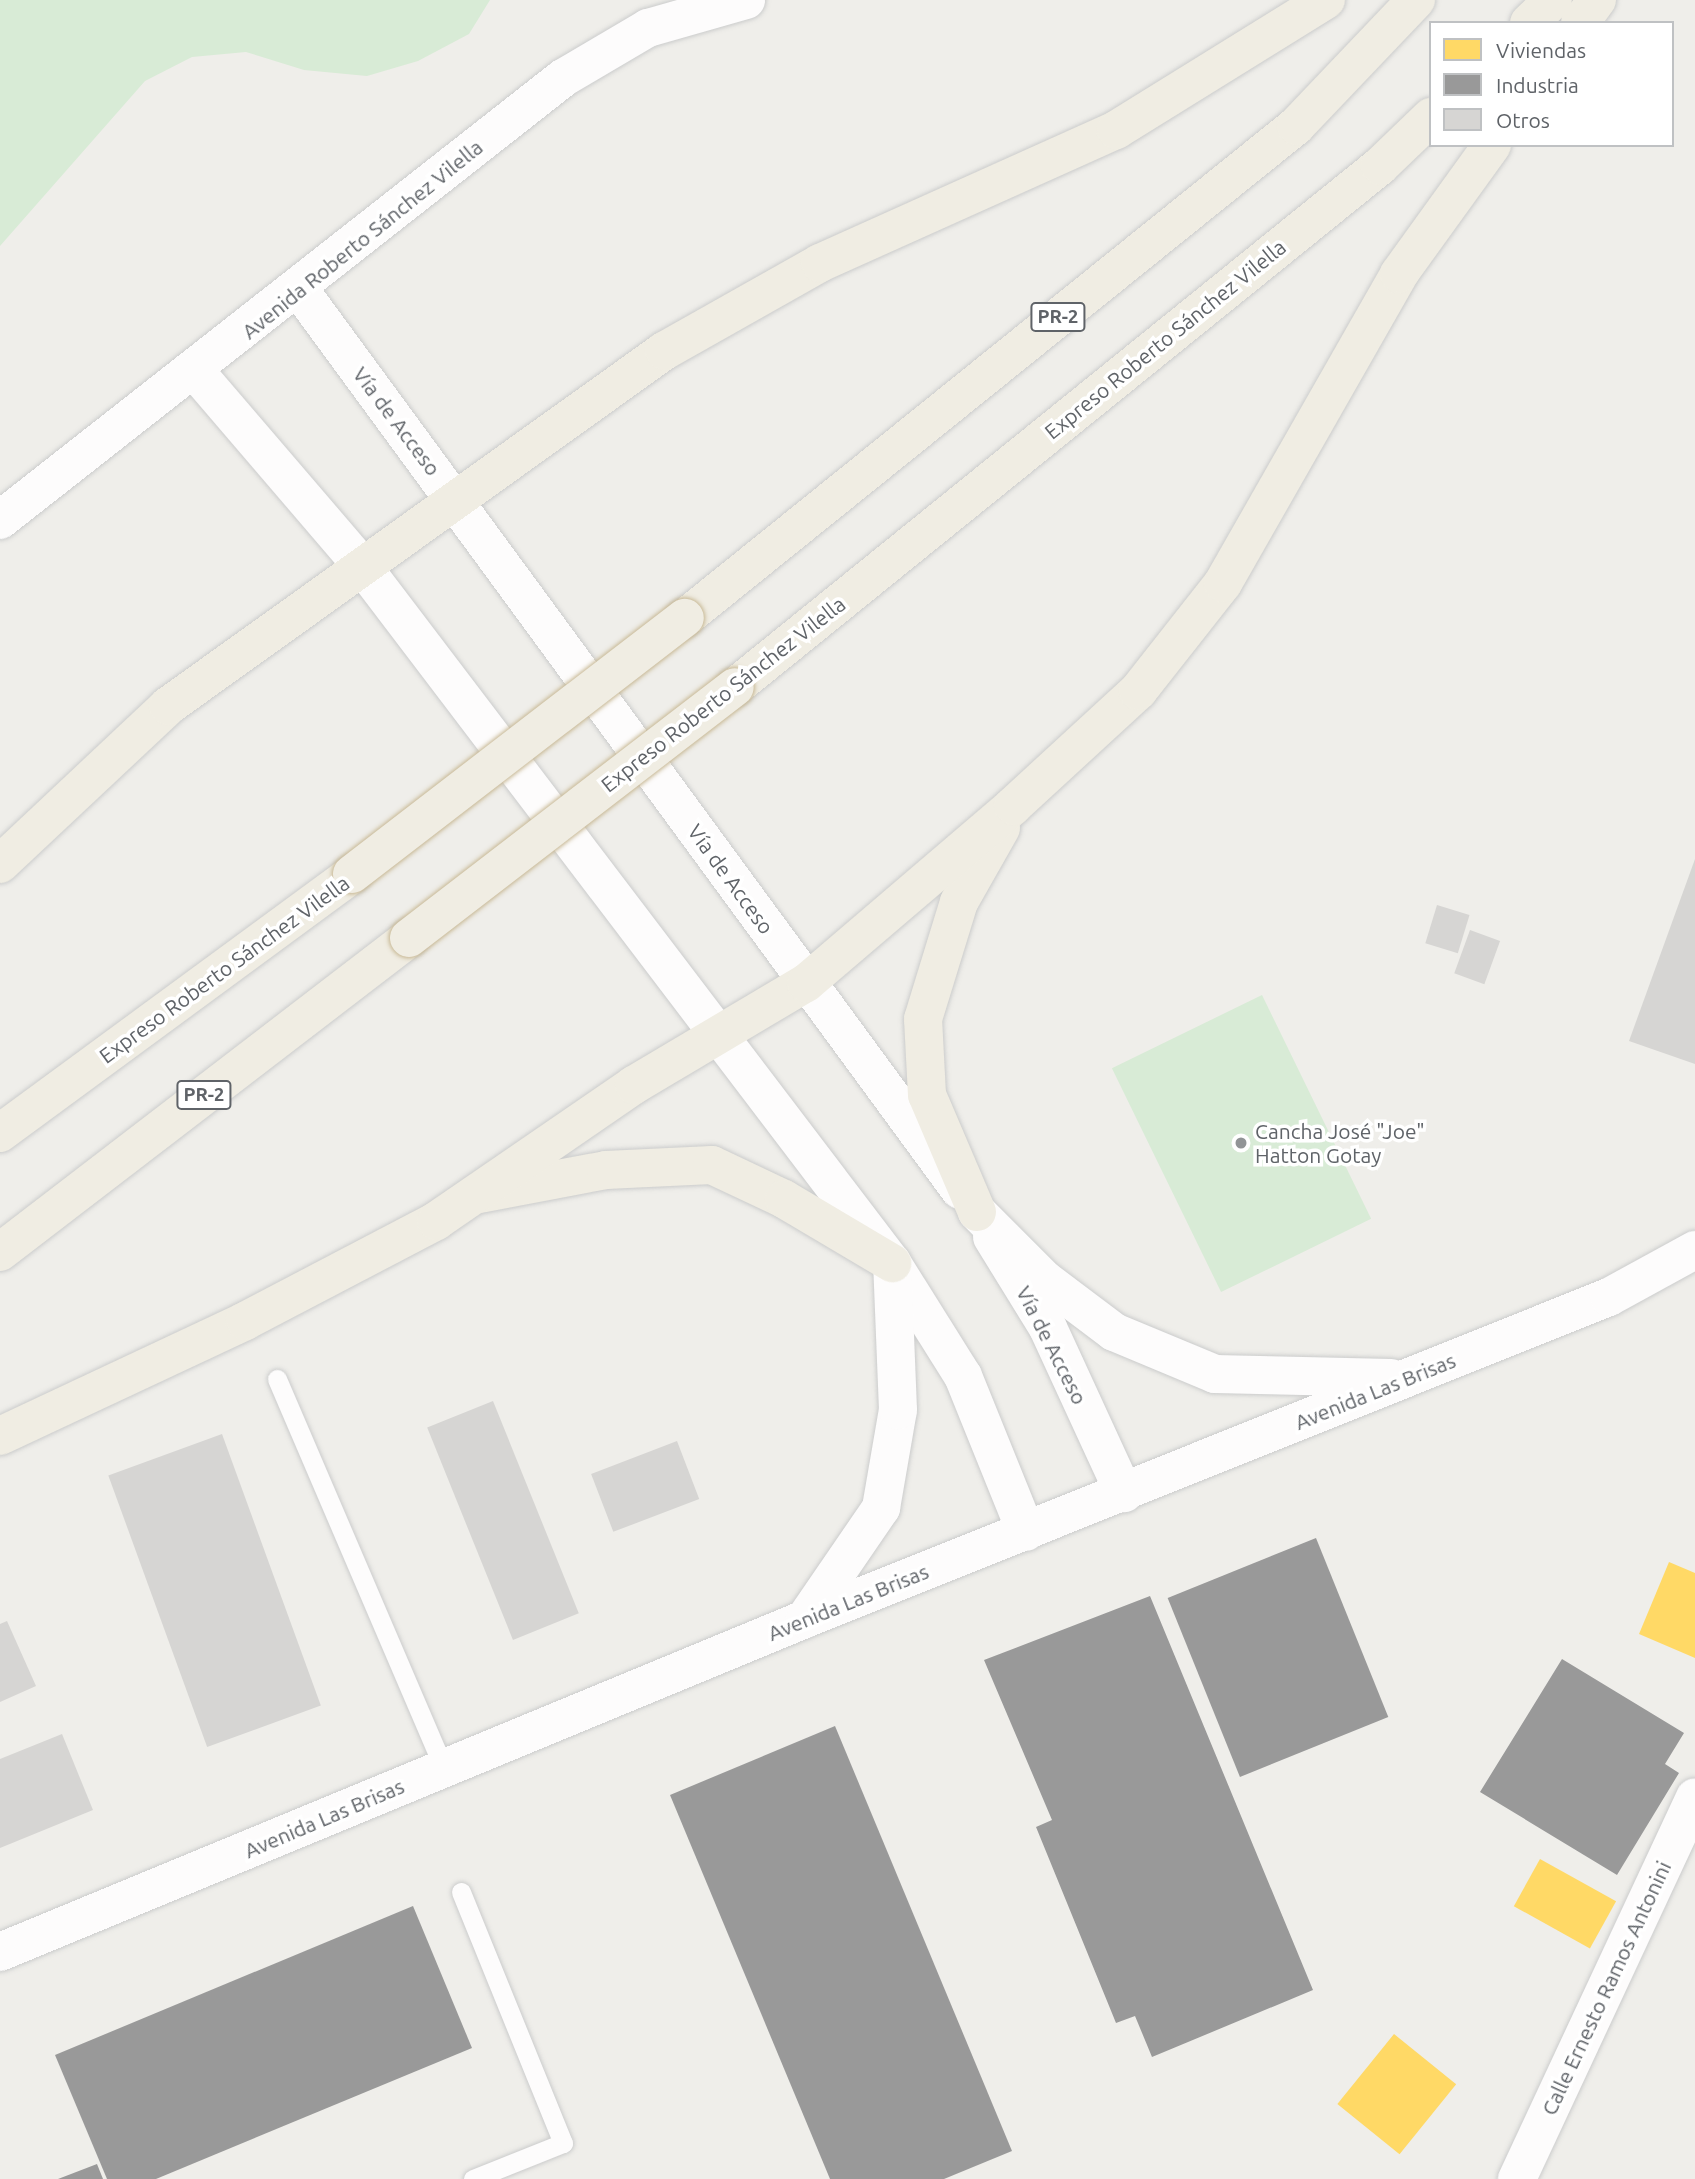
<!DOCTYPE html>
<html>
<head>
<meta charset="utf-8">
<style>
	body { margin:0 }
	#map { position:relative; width:1695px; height:2179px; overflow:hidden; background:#efeeea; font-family:Ubuntu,sans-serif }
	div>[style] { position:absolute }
	.green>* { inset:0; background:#d8ebd6; transform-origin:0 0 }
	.homes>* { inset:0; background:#ffd966; transform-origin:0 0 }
	.industry>* { inset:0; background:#999; transform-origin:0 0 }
	.building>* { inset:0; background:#d6d5d3; transform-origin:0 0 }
	.roads { filter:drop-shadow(0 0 2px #cbcccc) drop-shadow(0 0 2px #cbcccc) }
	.lane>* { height:19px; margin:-9.5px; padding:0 9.5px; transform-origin:9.5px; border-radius:9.5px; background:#fdfcfc }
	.street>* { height:38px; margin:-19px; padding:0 19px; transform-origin:19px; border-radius:19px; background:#fdfcfc }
	.secondary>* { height:38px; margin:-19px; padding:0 19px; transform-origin:19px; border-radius:19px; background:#fdfcfc }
	.highway>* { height:38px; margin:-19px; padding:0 19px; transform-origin:19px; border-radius:19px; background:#f0ede3 }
	.bridges { filter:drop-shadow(0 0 2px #c8b996) drop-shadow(0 0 2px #c8b996) }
	.highway-bridge>* { height:38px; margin:-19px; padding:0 19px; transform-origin:19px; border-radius:19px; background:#f0ede3 }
	.dots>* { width:19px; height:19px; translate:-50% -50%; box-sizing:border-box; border:4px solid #fff; border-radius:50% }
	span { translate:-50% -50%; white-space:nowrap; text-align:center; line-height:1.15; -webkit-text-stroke:7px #fff; paint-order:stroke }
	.shield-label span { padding:2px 5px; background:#fff; border:2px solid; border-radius:5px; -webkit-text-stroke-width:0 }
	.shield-label { font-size:19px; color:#5f6368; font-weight:700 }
	.street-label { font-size:21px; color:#5f6368 }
	.poi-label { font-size:21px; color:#5f6368 }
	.left { translate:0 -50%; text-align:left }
	.legend { position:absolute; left:1429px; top:21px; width:245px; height:126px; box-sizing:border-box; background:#fff; border:2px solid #bfc1c3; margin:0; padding:9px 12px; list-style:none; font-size:21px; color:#5f6368 }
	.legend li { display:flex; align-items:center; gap:14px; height:35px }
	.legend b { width:35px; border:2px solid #bfc1c3 }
</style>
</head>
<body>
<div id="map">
	<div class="green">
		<i style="clip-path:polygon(0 0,490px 0,469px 34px,418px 61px,367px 76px,304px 70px,246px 52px,192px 57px,145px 81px,0 246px)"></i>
		<i style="left:1262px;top:995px;width:249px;height:167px;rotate:64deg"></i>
	</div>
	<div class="homes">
		<i style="clip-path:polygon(1669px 1562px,1695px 1573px,1695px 1658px,1639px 1634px)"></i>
		<i style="left:1540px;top:1859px;width:87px;height:54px;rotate:29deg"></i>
		<i style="left:1394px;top:2034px;width:80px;height:90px;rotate:39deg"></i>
	</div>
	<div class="industry">
		<i style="left:1316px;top:1538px;width:193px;height:160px;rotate:68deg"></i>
		<i style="clip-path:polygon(1150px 1596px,1313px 1990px,1152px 2057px,1135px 2016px,1116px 2023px,1036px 1827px,1052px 1820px,984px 1660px)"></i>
		<i style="clip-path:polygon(1562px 1659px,1684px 1733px,1665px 1764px,1679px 1773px,1617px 1875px,1480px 1792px)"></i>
		<i style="clip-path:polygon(835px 1726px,1012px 2151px,944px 2179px,830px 2179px,670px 1795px)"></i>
		<i style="clip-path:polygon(413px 1906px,472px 2048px,156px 2179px,107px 2179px,55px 2055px)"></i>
		<i style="clip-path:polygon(97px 2164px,103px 2179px,58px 2179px)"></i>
	</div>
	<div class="building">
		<i style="clip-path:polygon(1695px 859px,1695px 1064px,1629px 1041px)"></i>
		<i style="left:1437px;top:905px;width:34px;height:40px;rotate:17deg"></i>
		<i style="left:1470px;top:930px;width:32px;height:46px;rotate:20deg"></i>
		<i style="left:493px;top:1401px;width:229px;height:71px;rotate:68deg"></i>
		<i style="left:222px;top:1434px;width:289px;height:121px;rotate:70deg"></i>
		<i style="left:677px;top:1441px;width:62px;height:92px;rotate:69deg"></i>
		<i style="clip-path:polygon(7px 1621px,36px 1686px,0 1702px,0 1624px)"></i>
		<i style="clip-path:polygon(62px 1734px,93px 1810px,0 1848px,0 1759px)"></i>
	</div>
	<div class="roads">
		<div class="lane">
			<i style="left:277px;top:1379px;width:423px;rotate:66.8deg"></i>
			<i style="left:461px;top:1892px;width:271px;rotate:67.9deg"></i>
			<i style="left:563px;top:2143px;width:97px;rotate:158.2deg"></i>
		</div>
		<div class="street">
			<i style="left:299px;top:289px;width:1117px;rotate:53.74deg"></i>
			<i style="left:196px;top:372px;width:257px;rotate:49.4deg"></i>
			<i style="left:363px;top:567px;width:874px;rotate:52.76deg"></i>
			<i style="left:892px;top:1263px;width:133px;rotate:57.9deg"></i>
			<i style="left:963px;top:1376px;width:168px;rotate:68deg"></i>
			<i style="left:0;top:520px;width:716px;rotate:-38.13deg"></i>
			<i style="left:563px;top:78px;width:99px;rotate:-30.5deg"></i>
			<i style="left:648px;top:28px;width:102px;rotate:-15.9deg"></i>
			<i style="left:992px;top:1237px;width:107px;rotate:58.4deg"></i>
			<i style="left:1048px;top:1328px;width:182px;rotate:65.3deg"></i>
			<i style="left:1517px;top:2179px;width:421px;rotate:-65deg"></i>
		</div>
		<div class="secondary">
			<i style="left:977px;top:1212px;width:96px;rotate:45deg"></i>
			<i style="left:1045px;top:1280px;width:86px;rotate:37deg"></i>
			<i style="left:1114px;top:1332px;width:109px;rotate:22.6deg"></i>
			<i style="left:1215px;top:1374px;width:176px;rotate:1.3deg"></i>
			<i style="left:805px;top:1619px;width:135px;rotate:-55.6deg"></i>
			<i style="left:881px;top:1508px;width:99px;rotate:-80.2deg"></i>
			<i style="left:898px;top:1410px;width:147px;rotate:-92.3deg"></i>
			<i style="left:0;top:1952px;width:871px;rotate:-22.47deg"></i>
			<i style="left:805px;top:1619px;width:866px;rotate:-21.83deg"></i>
			<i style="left:1609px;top:1297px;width:98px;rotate:-28.7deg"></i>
		</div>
		<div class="highway">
			<i style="left:1529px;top:23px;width:33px;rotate:-44deg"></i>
			<i style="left:1580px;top:23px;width:29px;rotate:-54deg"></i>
			<i style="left:685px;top:618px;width:784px;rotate:-38.84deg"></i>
			<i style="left:1296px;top:126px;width:174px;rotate:-46.4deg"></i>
			<i style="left:735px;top:687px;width:829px;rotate:-38.93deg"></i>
			<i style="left:1380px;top:166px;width:71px;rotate:-43.9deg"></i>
			<i style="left:0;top:864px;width:231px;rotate:-43.2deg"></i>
			<i style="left:168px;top:706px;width:610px;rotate:-35.59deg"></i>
			<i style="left:664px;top:351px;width:179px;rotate:-29.4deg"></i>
			<i style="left:820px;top:263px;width:325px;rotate:-24.2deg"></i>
			<i style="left:1116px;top:130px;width:247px;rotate:-31.8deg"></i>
			<i style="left:0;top:1133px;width:437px;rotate:-36.3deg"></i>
			<i style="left:479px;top:1194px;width:129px;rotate:-10.7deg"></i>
			<i style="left:606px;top:1170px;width:106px;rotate:-2.7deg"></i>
			<i style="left:712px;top:1165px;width:80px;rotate:25.3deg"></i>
			<i style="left:784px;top:1199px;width:126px;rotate:30.7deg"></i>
			<i style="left:977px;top:1212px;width:127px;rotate:-113.1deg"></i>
			<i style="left:927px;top:1095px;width:76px;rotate:-93deg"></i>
			<i style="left:923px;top:1019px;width:122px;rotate:-72.9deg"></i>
			<i style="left:959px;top:902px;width:85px;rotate:-60.4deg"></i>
			<i style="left:0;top:1252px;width:516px;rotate:-37.51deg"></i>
			<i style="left:0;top:1436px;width:271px;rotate:-25.1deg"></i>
			<i style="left:245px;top:1321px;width:216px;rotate:-27.6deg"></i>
			<i style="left:436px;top:1221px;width:240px;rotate:-34.5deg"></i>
			<i style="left:634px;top:1085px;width:200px;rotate:-30.7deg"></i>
			<i style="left:806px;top:983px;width:272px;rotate:-40.5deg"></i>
			<i style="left:1013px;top:806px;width:170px;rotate:-42.6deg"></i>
			<i style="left:1138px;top:691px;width:137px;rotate:-51.8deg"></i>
			<i style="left:1223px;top:583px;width:356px;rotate:-60.3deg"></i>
			<i style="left:1399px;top:274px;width:159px;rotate:-54.2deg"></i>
		</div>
	</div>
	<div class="bridges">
		<div class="highway-bridge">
			<i style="left:352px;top:874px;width:420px;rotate:-37.6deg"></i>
			<i style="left:409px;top:938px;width:411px;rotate:-37.6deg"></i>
		</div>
	</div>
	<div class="dots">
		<i style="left:1241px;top:1143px;background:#919496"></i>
	</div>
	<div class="shield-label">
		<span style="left:1058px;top:317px">PR-2</span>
		<span style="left:204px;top:1095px">PR-2</span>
	</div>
	<div class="street-label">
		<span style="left:362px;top:239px;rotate:-39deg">Avenida Roberto Sánchez Vilella</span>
		<span style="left:1165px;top:339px;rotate:-39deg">Expreso Roberto Sánchez Vilella</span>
		<span style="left:397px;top:421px;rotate:53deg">Vía de Acceso</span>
		<span style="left:723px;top:694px;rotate:-38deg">Expreso Roberto Sánchez Vilella</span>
		<span style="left:731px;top:879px;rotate:54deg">Vía de Acceso</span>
		<span style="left:224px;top:969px;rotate:-36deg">Expreso Roberto Sánchez Vilella</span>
		<span style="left:1052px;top:1345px;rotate:63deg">Vía de Acceso</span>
		<span style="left:1375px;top:1391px;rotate:-22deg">Avenida Las Brisas</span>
		<span style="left:848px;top:1602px;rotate:-22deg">Avenida Las Brisas</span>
		<span style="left:324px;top:1818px;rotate:-23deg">Avenida Las Brisas</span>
		<span style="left:1606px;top:1988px;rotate:-65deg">Calle Ernesto Ramos Antonini</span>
	</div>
	<div class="poi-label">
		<span class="left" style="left:1255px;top:1143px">Cancha José "Joe"<br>Hatton Gotay</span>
	</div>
	<ul class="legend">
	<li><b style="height:19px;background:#ffd966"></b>Viviendas</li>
	<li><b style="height:19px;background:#999"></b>Industria</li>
	<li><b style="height:19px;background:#d6d5d3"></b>Otros</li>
	</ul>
</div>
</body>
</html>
